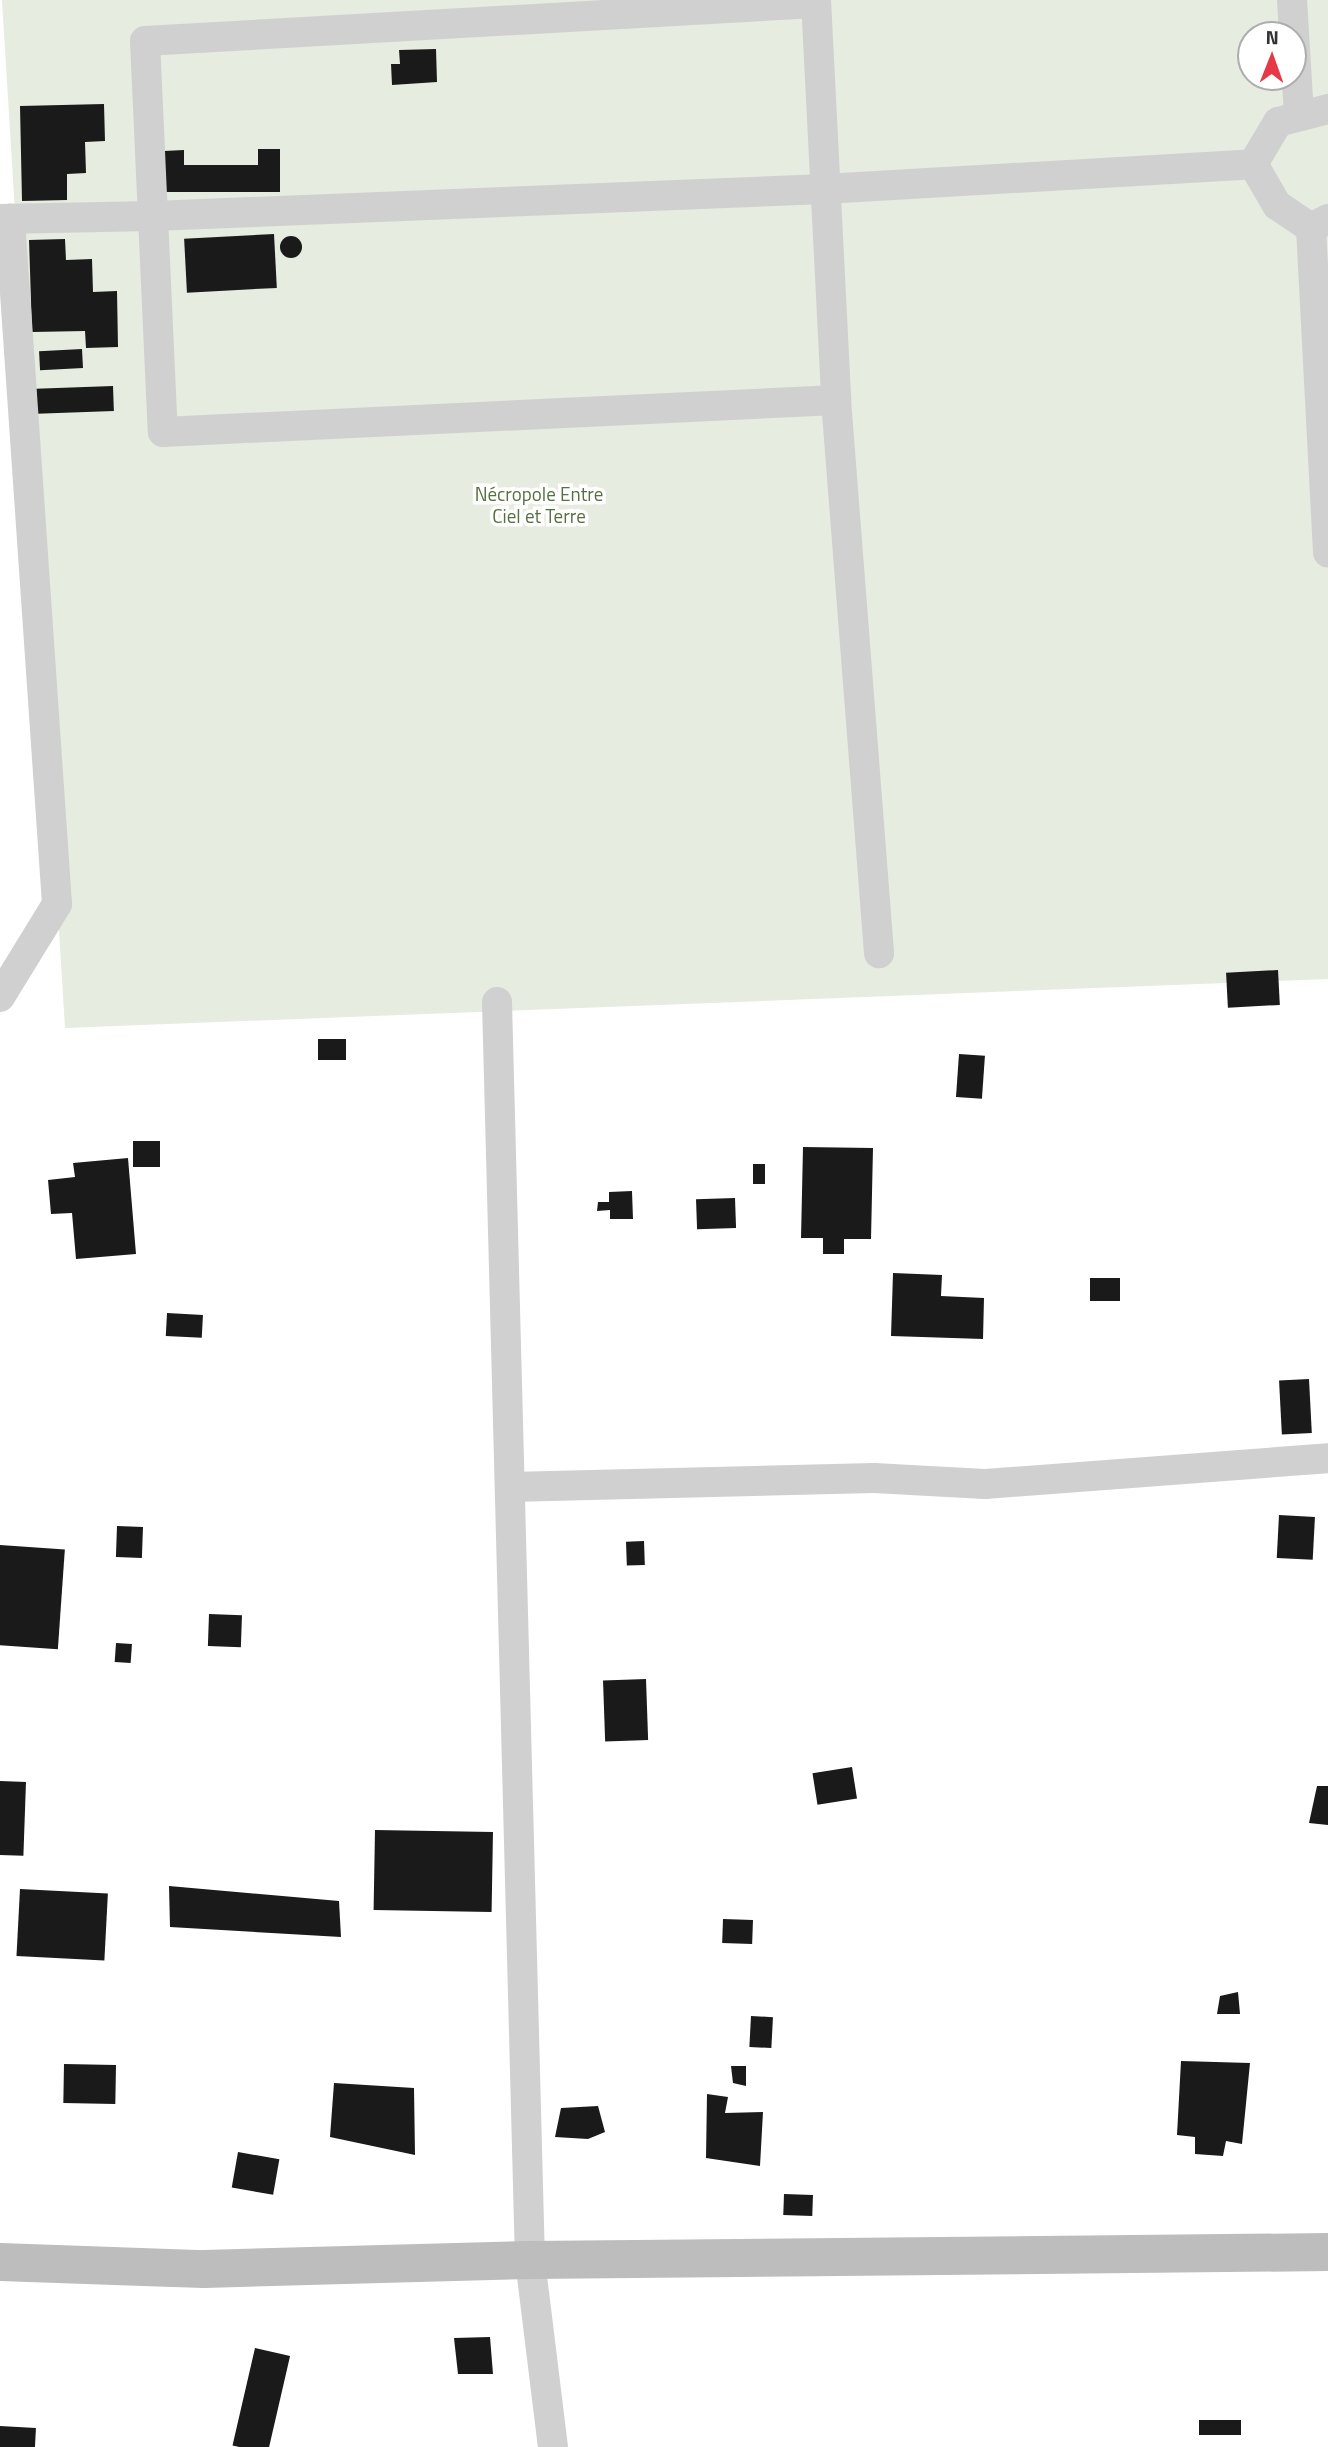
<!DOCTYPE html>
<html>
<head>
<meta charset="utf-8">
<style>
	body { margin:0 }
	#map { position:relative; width:1328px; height:2447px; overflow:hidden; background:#fff; font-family:"Titillium Web",sans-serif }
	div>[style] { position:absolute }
	.green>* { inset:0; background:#e6ecdf }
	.building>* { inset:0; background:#1a1a1a; transform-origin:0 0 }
	.round { border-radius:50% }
	.street>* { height:30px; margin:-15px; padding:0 15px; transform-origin:15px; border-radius:15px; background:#d0d0d0 }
	.secondary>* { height:38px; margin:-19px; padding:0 19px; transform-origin:19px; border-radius:19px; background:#bdbdbd }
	span { translate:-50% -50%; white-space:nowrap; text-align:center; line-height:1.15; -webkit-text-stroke:7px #fff; paint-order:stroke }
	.park-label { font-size:19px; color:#56703f }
	.north { position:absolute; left:1237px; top:21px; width:70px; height:70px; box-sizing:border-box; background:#fff; border:2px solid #adadad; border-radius:50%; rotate:1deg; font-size:19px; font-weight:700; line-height:28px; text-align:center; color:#333 }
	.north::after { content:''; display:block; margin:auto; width:24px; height:32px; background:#e63946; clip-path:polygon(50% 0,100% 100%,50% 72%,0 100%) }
</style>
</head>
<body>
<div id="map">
	<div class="green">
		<i style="clip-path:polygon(evenodd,2px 0,1328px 0,1328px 979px,65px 1028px,2px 0,1251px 35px,1293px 35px,1293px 77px,1251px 77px,1251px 35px)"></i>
	</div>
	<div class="building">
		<i style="clip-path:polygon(436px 49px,437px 82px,392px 85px,391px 64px,400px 64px,399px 50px)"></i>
		<i style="clip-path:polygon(104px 104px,105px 141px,85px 142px,86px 173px,67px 174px,67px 200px,22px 201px,20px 106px)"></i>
		<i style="clip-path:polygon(258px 149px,280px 149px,280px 192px,164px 192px,164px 151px,184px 150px,184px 165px,258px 165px)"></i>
		<i style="left:274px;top:234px;width:54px;height:90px;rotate:87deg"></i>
		<i class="round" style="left:280px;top:236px;width:22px;height:22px"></i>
		<i style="clip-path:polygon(65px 239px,66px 260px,92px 259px,93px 292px,117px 291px,118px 347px,86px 348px,85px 331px,32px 332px,29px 240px)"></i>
		<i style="left:82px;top:349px;width:19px;height:43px;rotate:87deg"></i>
		<i style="left:113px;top:386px;width:25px;height:77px;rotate:88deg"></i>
		<i style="left:1278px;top:970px;width:35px;height:52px;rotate:87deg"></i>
		<i style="left:318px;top:1039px;width:28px;height:21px"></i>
		<i style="left:959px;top:1054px;width:26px;height:43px;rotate:4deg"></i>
		<i style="left:160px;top:1141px;width:26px;height:27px;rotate:90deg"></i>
		<i style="clip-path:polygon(803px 1147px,873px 1148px,871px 1239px,844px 1239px,844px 1254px,823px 1254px,823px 1238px,801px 1238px)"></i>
		<i style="clip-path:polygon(128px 1158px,136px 1254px,76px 1259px,72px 1213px,51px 1214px,48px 1180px,75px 1177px,73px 1163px)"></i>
		<i style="left:765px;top:1164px;width:20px;height:12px;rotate:90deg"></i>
		<i style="clip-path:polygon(632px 1191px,633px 1219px,610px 1219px,610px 1210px,597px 1211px,598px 1202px,609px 1202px,609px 1192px)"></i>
		<i style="left:735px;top:1198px;width:30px;height:39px;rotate:88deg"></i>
		<i style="clip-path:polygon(893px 1273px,942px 1275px,941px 1296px,984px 1298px,983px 1339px,891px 1336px)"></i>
		<i style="left:1090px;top:1278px;width:30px;height:23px"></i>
		<i style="left:167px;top:1313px;width:36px;height:23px;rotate:3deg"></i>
		<i style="left:1309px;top:1379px;width:54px;height:30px;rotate:87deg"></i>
		<i style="left:1279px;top:1515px;width:36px;height:43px;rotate:3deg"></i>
		<i style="left:117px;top:1526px;width:26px;height:31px;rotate:2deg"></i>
		<i style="left:644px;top:1541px;width:24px;height:18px;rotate:88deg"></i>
		<i style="left:0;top:1545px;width:65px;height:100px;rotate:4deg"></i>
		<i style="left:209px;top:1614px;width:33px;height:32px;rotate:2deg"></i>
		<i style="left:116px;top:1643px;width:16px;height:19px;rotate:4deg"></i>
		<i style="left:646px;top:1679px;width:61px;height:43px;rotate:88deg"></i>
		<i style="left:852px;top:1767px;width:32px;height:40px;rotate:81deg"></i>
		<i style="left:0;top:1781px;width:26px;height:74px;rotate:2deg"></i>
		<i style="clip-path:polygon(1317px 1786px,1328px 1786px,1328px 1825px,1309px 1823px)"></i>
		<i style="left:375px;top:1830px;width:118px;height:80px;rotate:1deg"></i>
		<i style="clip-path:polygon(169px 1886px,339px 1901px,341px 1937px,170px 1927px)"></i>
		<i style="left:20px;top:1889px;width:88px;height:67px;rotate:3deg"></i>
		<i style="left:723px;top:1919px;width:30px;height:24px;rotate:2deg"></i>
		<i style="clip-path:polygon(1238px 1992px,1240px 2014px,1217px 2014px,1220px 1996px)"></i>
		<i style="left:751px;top:2016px;width:22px;height:31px;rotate:3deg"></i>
		<i style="clip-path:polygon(1181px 2061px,1250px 2063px,1242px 2144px,1226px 2141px,1223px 2156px,1195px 2154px,1195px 2137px,1177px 2135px)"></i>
		<i style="left:64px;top:2064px;width:52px;height:39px;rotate:1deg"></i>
		<i style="clip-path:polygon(731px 2066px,746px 2066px,746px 2086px,733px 2083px)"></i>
		<i style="clip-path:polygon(334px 2083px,414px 2088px,415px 2155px,330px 2137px)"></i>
		<i style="clip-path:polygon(707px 2094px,728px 2097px,725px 2113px,763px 2112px,760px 2166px,706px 2158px)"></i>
		<i style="clip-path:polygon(598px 2106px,605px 2132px,588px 2139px,555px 2137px,561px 2108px)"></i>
		<i style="left:238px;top:2152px;width:42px;height:36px;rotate:10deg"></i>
		<i style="left:784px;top:2194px;width:29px;height:21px;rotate:2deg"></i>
		<i style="clip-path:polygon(490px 2337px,493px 2374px,458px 2374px,454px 2338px)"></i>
		<i style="left:255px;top:2348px;width:36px;height:100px;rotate:13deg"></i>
		<i style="left:1199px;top:2420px;width:42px;height:15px"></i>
		<i style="left:0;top:2426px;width:36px;height:21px;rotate:3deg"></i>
	</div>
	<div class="street">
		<i style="left:816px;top:0;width:400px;rotate:87.1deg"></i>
		<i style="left:836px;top:400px;width:555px;rotate:85.55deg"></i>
		<i style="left:1292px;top:0;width:116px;rotate:86.5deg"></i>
		<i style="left:816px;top:3px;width:672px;rotate:176.76deg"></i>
		<i style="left:145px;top:41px;width:391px;rotate:87.4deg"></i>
		<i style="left:163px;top:432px;width:674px;rotate:-2.72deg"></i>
		<i style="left:1253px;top:164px;width:48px;rotate:59.7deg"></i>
		<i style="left:1277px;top:205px;width:41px;rotate:34.1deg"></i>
		<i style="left:1311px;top:228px;width:19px;rotate:-28deg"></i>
		<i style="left:1253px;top:164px;width:49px;rotate:-59.2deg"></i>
		<i style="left:1278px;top:122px;width:52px;rotate:-14.6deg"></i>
		<i style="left:0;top:219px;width:153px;rotate:-1.1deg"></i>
		<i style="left:153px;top:216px;width:672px;rotate:-2.3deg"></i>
		<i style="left:824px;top:189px;width:430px;rotate:-3.3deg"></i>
		<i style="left:1311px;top:228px;width:325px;rotate:87deg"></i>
		<i style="left:0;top:997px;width:109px;rotate:-58.5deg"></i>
		<i style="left:57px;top:904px;width:687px;rotate:-93.93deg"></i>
		<i style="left:497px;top:1002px;width:1258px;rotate:88.5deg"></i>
		<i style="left:530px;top:2260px;width:188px;rotate:83deg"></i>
		<i style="left:510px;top:1487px;width:364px;rotate:-1.4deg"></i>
		<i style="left:874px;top:1478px;width:111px;rotate:3.1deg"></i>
		<i style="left:985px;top:1484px;width:344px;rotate:-4.3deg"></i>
	</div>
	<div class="secondary">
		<i style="left:0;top:2262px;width:204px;rotate:2deg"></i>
		<i style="left:204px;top:2269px;width:326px;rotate:-1.6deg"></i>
		<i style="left:530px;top:2260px;width:798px;rotate:-0.57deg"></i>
	</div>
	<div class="park-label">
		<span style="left:539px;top:505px">Nécropole Entre<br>Ciel et Terre</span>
	</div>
	<div class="north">N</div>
</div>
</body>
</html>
